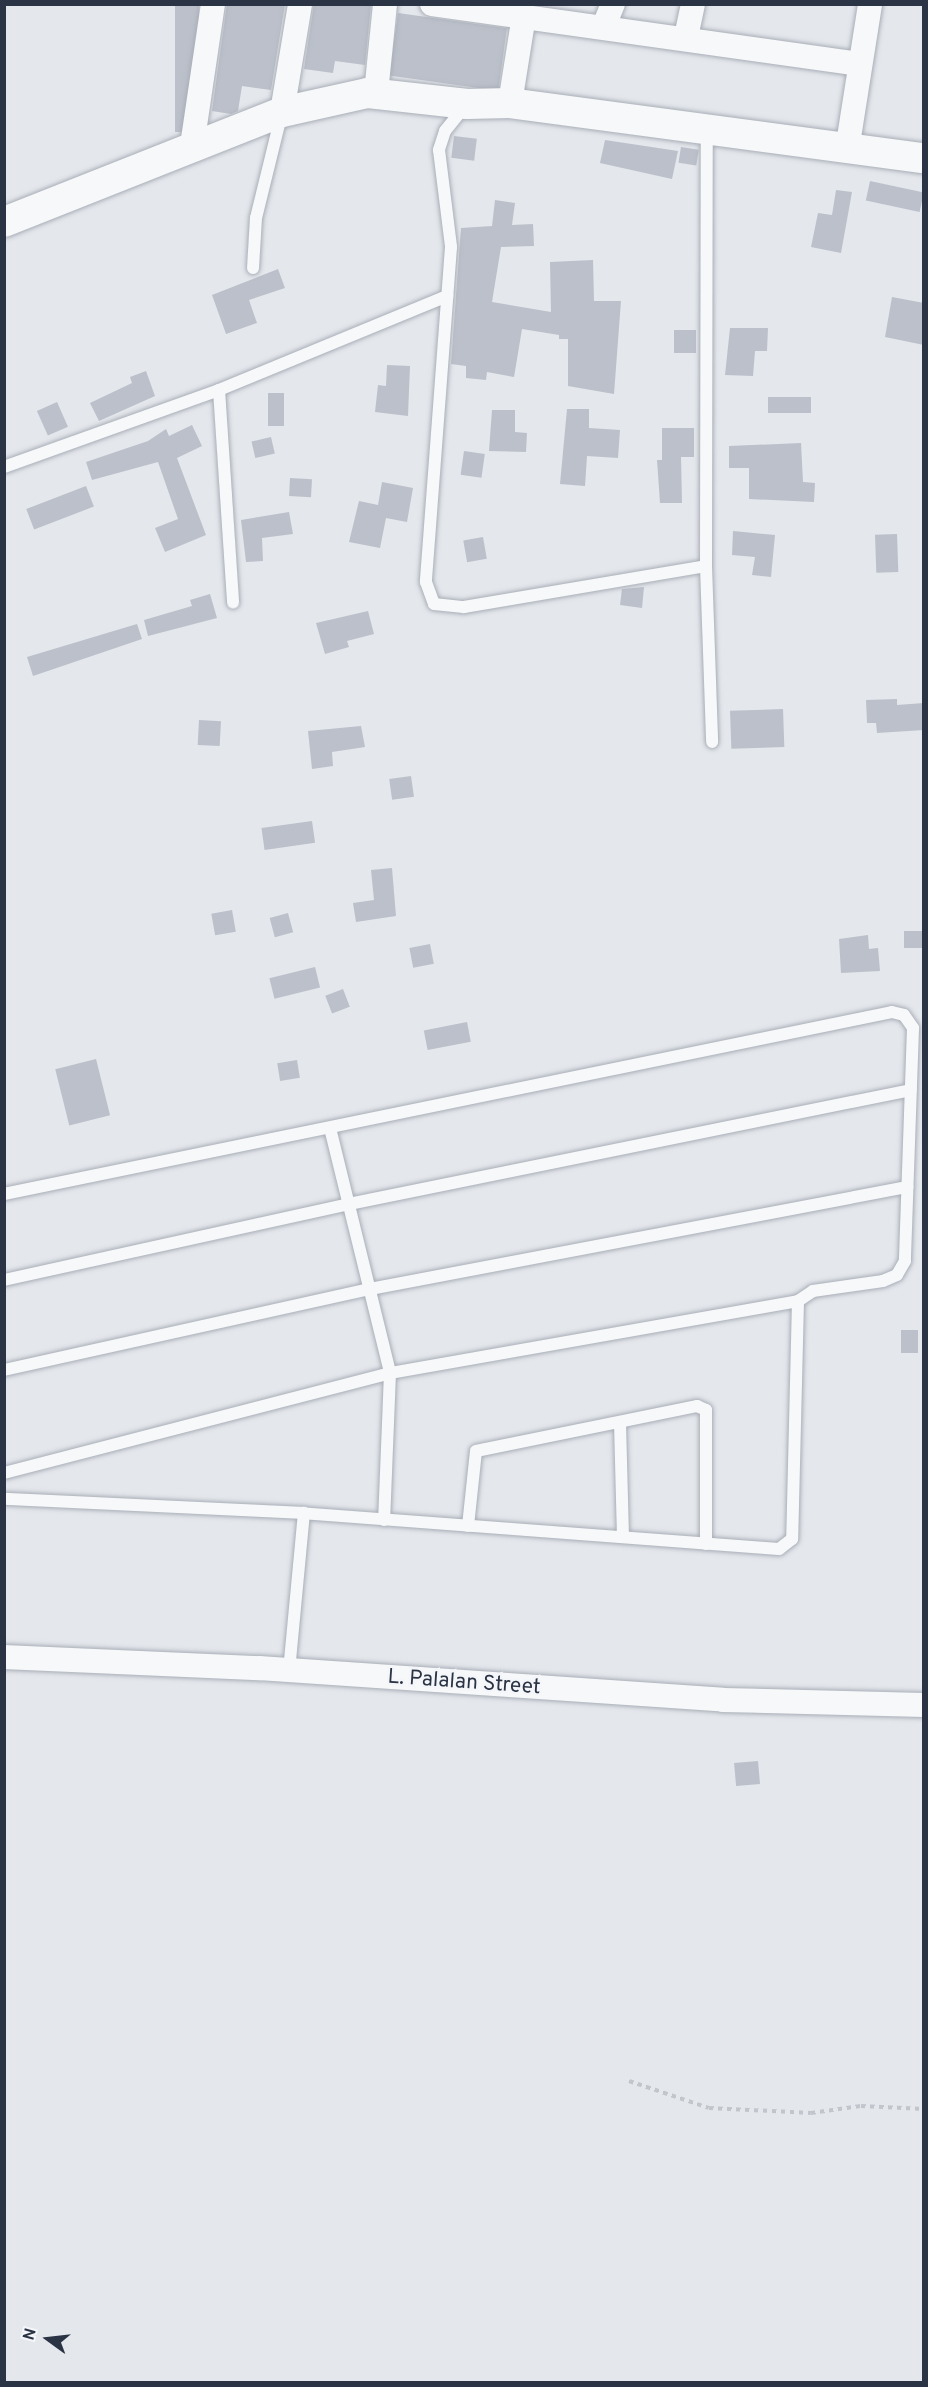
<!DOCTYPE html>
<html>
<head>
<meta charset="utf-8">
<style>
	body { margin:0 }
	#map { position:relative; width:928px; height:2387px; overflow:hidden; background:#e4e7ec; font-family:Overpass,sans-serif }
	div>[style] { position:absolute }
	.building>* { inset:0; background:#bbc0ca; transform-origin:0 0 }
	.path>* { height:4px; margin-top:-2px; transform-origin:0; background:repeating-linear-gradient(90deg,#c2c5cb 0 4.5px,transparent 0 9px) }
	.roads { filter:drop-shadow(0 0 2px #a9aeb7) drop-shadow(0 0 2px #a9aeb7) }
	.service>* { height:12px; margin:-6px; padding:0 6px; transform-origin:6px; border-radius:6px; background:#f7f8fa }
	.minor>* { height:24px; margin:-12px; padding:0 12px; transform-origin:12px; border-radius:12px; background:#f7f8fa }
	.tertiary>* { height:30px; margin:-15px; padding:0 15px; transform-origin:15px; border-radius:15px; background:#f7f8fa }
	span { translate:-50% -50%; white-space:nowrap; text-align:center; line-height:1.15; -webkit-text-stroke:5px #f4f6f9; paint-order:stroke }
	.street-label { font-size:21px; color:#2b3445 }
	.frame { position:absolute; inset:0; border:6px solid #2b3445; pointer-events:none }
	.north { position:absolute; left:18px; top:2309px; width:60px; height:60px; -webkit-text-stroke:4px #f4f6f9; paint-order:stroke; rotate:285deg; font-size:16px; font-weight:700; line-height:24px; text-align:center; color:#2b3445 }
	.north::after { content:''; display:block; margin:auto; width:21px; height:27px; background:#2b3445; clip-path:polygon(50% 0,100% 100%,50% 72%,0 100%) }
</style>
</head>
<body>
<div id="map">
	<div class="building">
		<i style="left:175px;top:4px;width:24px;height:128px"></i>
		<i style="clip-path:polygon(227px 4px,285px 4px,271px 90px,242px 86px,238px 111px,231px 114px,212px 111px)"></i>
		<i style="clip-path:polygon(314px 4px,371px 4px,365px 65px,335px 61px,333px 73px,304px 69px)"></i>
		<i style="left:398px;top:13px;width:110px;height:63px;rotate:8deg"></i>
		<i style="left:454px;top:136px;width:23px;height:22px;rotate:7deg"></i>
		<i style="clip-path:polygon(605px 140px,678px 151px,672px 179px,600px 163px)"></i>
		<i style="left:681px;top:147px;width:18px;height:16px;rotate:9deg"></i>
		<i style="left:870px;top:181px;width:55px;height:20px;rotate:12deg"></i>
		<i style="clip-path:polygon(836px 190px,852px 192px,841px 253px,811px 247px,818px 213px,832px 215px)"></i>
		<i style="clip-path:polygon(495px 200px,515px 203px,512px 225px,533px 224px,534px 246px,501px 247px,492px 302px,551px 312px,550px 262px,593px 260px,594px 301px,621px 301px,614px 394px,568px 386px,568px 339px,559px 339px,559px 335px,522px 329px,514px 377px,487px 372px,486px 380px,466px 378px,466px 366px,451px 364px,461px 228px,492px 226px)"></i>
		<i style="clip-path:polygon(278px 269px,285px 288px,249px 300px,257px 323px,226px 334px,212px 295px)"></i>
		<i style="clip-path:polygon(892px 297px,924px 303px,924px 345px,885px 337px)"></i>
		<i style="clip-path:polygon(730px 328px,768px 328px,767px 351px,755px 351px,753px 376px,725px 375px)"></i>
		<i style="left:674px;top:330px;width:22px;height:23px"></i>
		<i style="clip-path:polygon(387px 365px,410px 366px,408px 416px,375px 412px,378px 385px,386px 386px)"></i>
		<i style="clip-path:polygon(146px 371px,155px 396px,99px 421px,90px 403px,132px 383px,130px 377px)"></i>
		<i style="left:268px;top:393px;width:16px;height:33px"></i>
		<i style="left:768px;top:397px;width:43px;height:16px"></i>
		<i style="left:57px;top:402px;width:27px;height:22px;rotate:66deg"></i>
		<i style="clip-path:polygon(567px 409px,589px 409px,589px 428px,620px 430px,618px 458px,587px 456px,585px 486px,560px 484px)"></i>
		<i style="clip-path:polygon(492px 410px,515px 410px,515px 432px,527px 433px,526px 452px,489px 451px)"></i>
		<i style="clip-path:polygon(192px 425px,202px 446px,177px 458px,206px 535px,165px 552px,155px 528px,178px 519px,158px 462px,92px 480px,86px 462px,148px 441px,166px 429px,169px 436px)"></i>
		<i style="clip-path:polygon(662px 428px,694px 428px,694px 457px,681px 457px,682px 503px,660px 503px,657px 460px,662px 460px)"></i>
		<i style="left:271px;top:437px;width:17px;height:20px;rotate:77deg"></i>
		<i style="clip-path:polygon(801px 443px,803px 482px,815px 483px,814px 502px,749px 499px,749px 468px,729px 468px,729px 446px)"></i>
		<i style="left:464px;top:451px;width:21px;height:24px;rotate:8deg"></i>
		<i style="left:290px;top:478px;width:22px;height:18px;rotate:3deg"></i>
		<i style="clip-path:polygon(382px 482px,413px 488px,407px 522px,386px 518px,380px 548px,349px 542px,359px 501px,378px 505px)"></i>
		<i style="left:86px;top:486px;width:22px;height:64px;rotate:69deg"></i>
		<i style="clip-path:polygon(289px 512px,293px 534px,262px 538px,263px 561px,246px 562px,241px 520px)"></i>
		<i style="clip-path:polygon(733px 531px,775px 535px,771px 577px,752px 575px,755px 557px,732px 555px)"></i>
		<i style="left:897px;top:534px;width:38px;height:22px;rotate:88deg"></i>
		<i style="left:483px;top:537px;width:22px;height:20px;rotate:80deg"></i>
		<i style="clip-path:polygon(644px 587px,642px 608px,620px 605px,622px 589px)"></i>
		<i style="clip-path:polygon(210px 594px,217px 618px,148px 636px,144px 620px,192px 606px,190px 600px)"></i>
		<i style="clip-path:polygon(368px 611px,374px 634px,347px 641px,349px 647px,325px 654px,316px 623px)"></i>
		<i style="clip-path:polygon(137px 624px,142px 639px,33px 676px,27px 657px)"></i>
		<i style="clip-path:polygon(897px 699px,897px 705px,924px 703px,924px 730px,877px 733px,876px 723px,867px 723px,866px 700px)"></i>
		<i style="left:783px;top:709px;width:38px;height:53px;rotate:88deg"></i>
		<i style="left:199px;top:720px;width:22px;height:25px;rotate:3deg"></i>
		<i style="clip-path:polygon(361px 726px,365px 747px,332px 752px,333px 766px,312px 769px,308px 731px)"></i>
		<i style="left:411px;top:776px;width:21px;height:22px;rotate:82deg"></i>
		<i style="left:312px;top:821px;width:22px;height:51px;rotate:82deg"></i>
		<i style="clip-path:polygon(392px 868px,396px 916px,356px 922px,353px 903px,374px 900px,371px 870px)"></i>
		<i style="left:232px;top:910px;width:22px;height:21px;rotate:80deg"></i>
		<i style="left:288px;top:913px;width:20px;height:19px;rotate:75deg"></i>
		<i style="left:924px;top:931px;width:17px;height:20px;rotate:90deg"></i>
		<i style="clip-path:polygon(868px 935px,869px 949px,878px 948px,880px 971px,841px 973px,839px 939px)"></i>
		<i style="left:430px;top:944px;width:20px;height:21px;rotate:79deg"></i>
		<i style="left:315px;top:967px;width:21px;height:47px;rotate:76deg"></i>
		<i style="left:343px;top:989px;width:19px;height:19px;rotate:69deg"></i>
		<i style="left:467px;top:1022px;width:20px;height:44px;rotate:79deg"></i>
		<i style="left:96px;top:1059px;width:58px;height:42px;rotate:76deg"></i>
		<i style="left:297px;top:1060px;width:18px;height:20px;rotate:81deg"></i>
		<i style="left:901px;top:1330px;width:17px;height:23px"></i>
		<i style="left:758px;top:1761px;width:23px;height:24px;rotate:85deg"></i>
	</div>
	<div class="path">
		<i style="left:629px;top:2081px;width:84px;rotate:18.6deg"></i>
		<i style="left:709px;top:2108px;width:102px;rotate:2.8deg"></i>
		<i style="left:811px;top:2113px;width:50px;rotate:-8deg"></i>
		<i style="left:861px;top:2106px;width:63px;rotate:2.7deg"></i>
	</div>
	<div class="roads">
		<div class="service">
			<i style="left:466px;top:105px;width:33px;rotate:129deg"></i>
			<i style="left:445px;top:131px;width:20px;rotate:108deg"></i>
			<i style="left:439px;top:150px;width:98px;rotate:82.9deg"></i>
			<i style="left:451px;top:247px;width:336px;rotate:94.3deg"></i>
			<i style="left:426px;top:582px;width:23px;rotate:70deg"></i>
			<i style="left:434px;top:604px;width:30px;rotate:6deg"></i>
			<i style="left:464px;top:607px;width:245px;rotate:-9.6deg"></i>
			<i style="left:706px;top:566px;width:436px;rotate:-89.9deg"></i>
			<i style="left:253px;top:268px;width:50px;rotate:-86.6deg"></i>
			<i style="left:256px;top:218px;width:105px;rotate:-76.2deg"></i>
			<i style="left:219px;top:390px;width:213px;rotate:86.2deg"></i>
			<i style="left:4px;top:467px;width:228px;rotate:-19.7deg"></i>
			<i style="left:219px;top:390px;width:247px;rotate:-22.4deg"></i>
			<i style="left:706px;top:566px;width:176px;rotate:88deg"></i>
			<i style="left:330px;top:1128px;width:252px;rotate:76.2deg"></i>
			<i style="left:390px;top:1373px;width:147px;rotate:92.3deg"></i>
			<i style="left:4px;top:1194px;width:906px;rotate:-11.58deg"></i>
			<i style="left:892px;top:1012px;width:12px;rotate:14deg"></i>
			<i style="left:904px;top:1015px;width:16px;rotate:55deg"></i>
			<i style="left:913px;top:1028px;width:233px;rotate:92deg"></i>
			<i style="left:905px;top:1261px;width:16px;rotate:120deg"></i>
			<i style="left:897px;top:1275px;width:15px;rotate:157deg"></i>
			<i style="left:883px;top:1281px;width:71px;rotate:171.9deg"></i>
			<i style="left:813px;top:1291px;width:18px;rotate:146deg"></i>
			<i style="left:798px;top:1301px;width:238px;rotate:91.4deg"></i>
			<i style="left:792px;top:1539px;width:16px;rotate:142deg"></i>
			<i style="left:779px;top:1549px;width:476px;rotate:-175.7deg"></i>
			<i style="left:304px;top:1513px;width:300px;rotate:-177.3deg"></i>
			<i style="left:4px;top:1280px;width:353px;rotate:-12.4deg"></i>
			<i style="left:349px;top:1204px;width:573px;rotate:-11.47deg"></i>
			<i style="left:4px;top:1370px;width:375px;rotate:-12.5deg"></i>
			<i style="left:370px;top:1289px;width:547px;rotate:-10.75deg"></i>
			<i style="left:620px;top:1423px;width:114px;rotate:88.5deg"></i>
			<i style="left:4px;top:1473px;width:399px;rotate:-14.5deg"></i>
			<i style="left:390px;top:1373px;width:414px;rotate:-10deg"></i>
			<i style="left:468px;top:1526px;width:75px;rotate:-83.9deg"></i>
			<i style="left:476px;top:1451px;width:226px;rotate:-11.5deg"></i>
			<i style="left:697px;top:1406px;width:10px;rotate:24deg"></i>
			<i style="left:706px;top:1410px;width:134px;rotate:90deg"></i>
			<i style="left:289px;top:1671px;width:159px;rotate:-84.6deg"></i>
		</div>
		<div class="minor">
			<i style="left:432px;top:4px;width:431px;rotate:8deg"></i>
			<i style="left:604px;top:26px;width:24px;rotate:-68deg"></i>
			<i style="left:686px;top:37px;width:34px;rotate:-78deg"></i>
			<i style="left:376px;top:93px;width:89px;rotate:-84.2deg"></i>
			<i style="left:510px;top:103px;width:88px;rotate:-80.9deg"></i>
			<i style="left:282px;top:112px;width:109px;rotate:-80.5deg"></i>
			<i style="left:192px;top:146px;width:144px;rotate:-81.6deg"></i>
			<i style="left:847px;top:150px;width:148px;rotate:-81deg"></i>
			<i style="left:4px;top:1657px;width:255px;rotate:2.5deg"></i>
			<i style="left:259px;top:1668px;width:465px;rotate:3.9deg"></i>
			<i style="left:723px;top:1700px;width:201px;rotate:1.4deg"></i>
		</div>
		<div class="tertiary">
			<i style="left:4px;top:222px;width:299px;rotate:-21.6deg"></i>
			<i style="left:282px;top:112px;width:88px;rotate:-12.5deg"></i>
			<i style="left:368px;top:93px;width:100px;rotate:6.3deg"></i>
			<i style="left:467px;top:104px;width:43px;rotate:-1.3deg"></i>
			<i style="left:510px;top:103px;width:418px;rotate:7.6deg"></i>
		</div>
	</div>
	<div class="street-label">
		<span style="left:464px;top:1683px;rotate:4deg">L. Palalan Street</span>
	</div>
	<div class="frame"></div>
	<div class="north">N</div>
</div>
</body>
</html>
